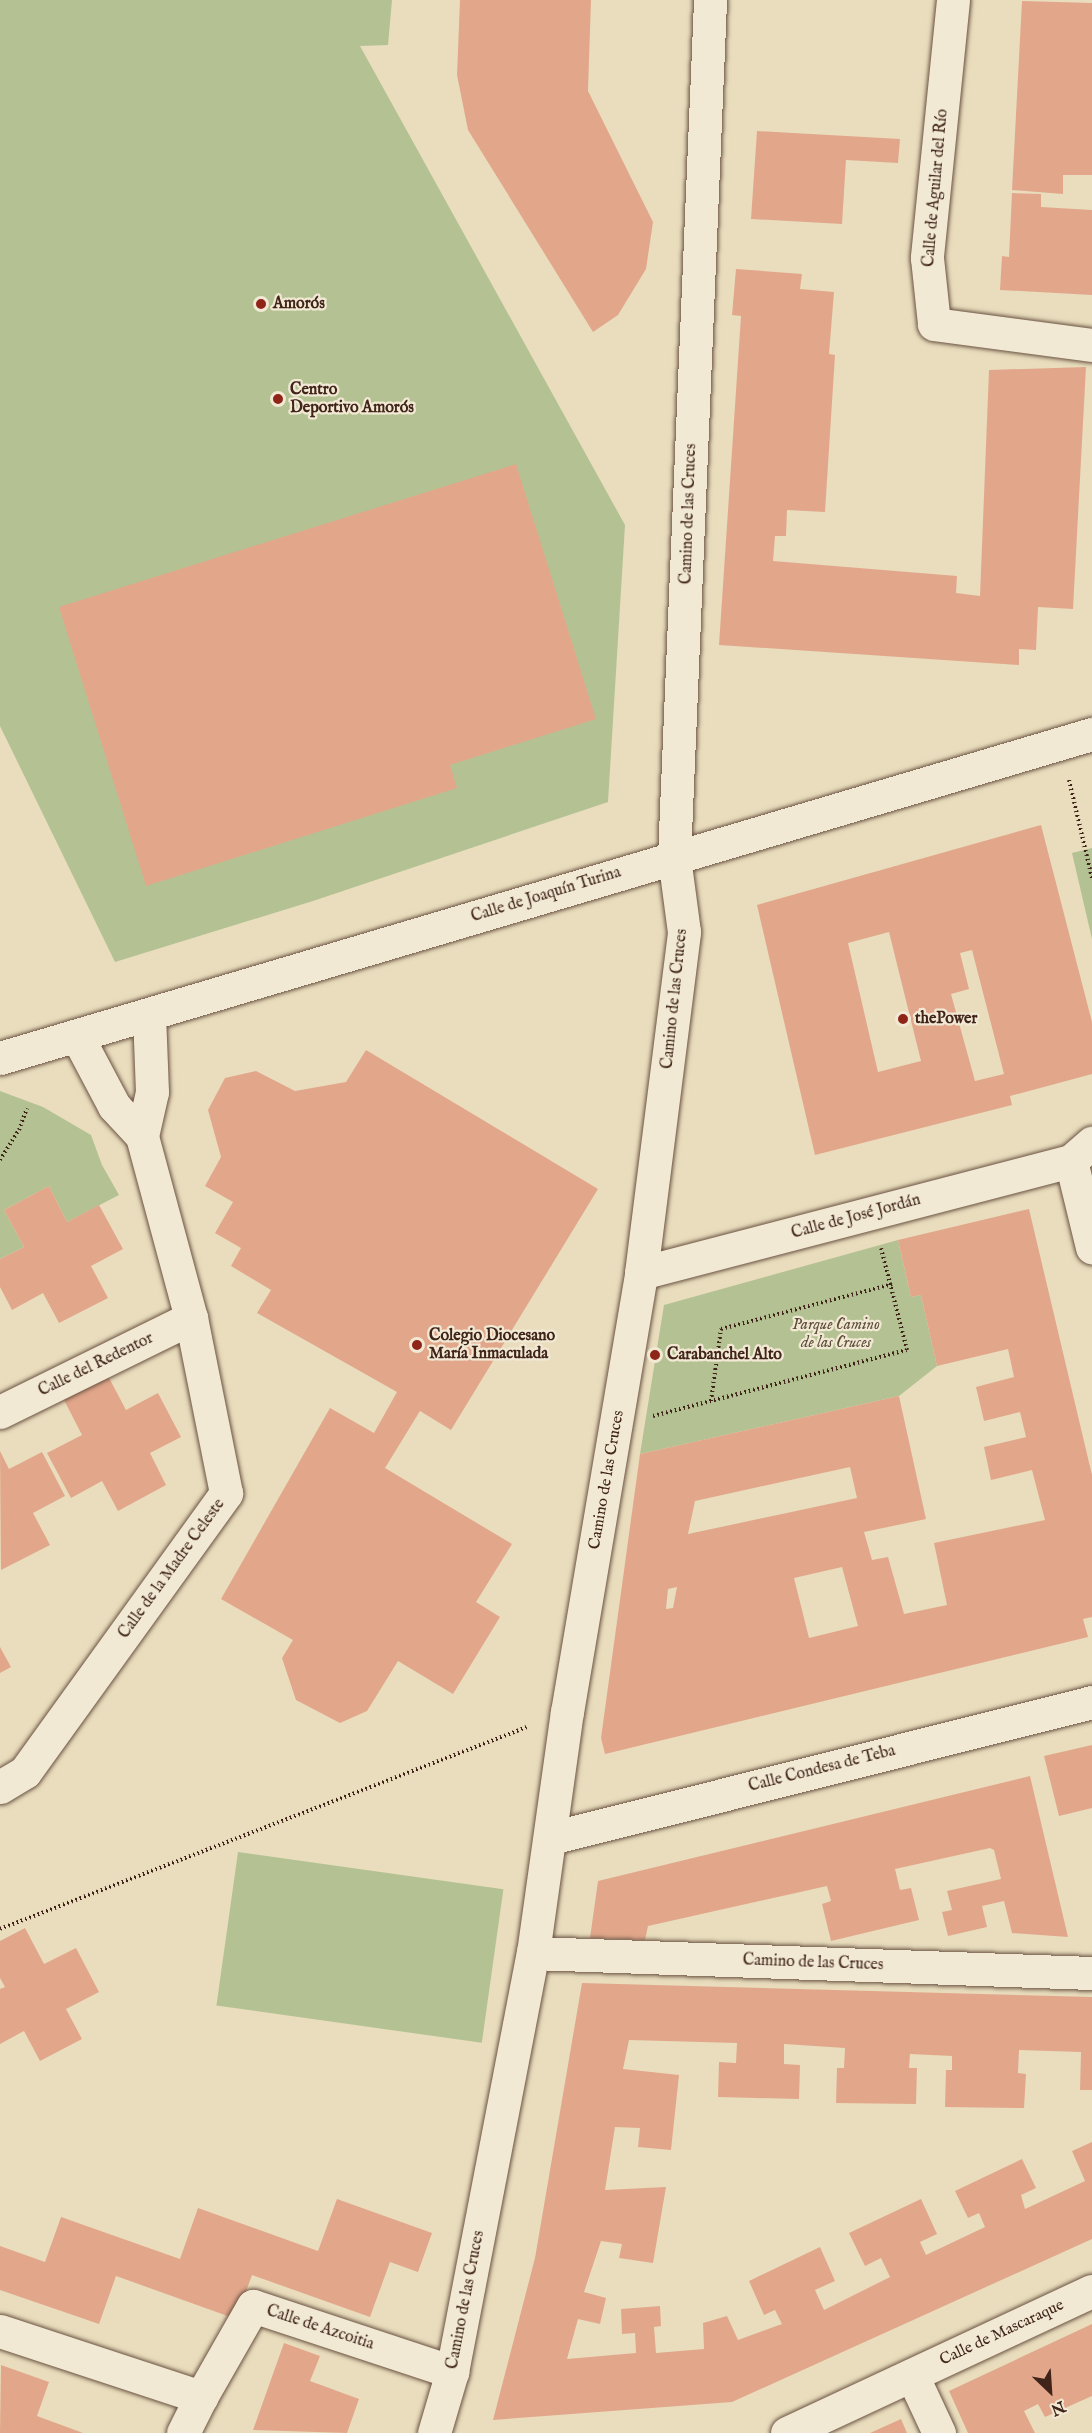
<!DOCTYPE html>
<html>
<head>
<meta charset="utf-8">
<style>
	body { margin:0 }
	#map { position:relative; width:1092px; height:2433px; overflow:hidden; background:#e9ddbd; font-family:"IM FELL English",serif }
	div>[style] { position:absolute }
	.green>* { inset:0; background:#b4c293; transform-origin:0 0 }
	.building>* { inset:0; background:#e2a78b }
	.path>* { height:4px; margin-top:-2px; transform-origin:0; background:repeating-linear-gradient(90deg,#402419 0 1.5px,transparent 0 4.5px) }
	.roads { filter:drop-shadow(0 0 2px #6a5242) drop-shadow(0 0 2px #6a5242) }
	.pedestrian>* { height:33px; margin:-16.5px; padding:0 16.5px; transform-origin:16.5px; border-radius:16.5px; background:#f1e9d4 }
	.minor>* { height:33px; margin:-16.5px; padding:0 16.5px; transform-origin:16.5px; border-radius:16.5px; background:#f1e9d4 }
	.secondary>* { height:33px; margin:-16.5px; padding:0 16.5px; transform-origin:16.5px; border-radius:16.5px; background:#f1e9d4 }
	.dots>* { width:16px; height:16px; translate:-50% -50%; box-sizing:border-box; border:3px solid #f1e9d4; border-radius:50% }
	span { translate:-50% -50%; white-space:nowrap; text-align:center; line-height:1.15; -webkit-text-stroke:4.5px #f1e9d4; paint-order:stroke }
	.street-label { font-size:16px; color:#402419 }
	.poi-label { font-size:16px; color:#402419; font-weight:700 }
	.left { translate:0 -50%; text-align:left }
	.park-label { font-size:16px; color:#5d4c38; font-style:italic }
	.north { position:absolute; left:1020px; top:2361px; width:60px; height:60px; -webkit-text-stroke:4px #f1e9d4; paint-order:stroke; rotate:155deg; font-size:16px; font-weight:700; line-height:24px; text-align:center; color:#402419 }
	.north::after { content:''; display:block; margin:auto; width:21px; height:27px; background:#402419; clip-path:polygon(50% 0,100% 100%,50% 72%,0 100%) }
</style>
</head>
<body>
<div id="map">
	<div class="green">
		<i style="clip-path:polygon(0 0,392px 0,388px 45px,360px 46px,625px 525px,608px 802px,313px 901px,115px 962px,0 726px)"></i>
		<i style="clip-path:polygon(1092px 848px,1092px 939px,1072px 853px)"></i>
		<i style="clip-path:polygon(0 1091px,43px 1107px,91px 1135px,102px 1165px,119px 1195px,67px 1222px,49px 1186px,4px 1210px,24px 1247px,0 1259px)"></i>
		<i style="clip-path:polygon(898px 1240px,911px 1297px,921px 1295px,937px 1366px,899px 1396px,640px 1454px,664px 1305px)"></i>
		<i style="left:238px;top:1852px;width:268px;height:155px;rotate:8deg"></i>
	</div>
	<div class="building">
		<i style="clip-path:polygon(460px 0,591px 0,588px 91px,653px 222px,646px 269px,618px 315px,593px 332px,468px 130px,457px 75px)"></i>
		<i style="clip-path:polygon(1022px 1px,1092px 3px,1092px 175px,1063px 175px,1063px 194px,1012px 190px)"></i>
		<i style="clip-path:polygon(757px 131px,900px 139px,898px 163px,846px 160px,842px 224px,751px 219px)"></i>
		<i style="clip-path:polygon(1012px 193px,1041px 194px,1041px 207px,1092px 210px,1092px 295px,1000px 290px,1002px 256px,1009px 257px)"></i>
		<i style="clip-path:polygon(736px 269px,802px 274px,800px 289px,834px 292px,829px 354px,835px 355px,825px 512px,787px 510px,786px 536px,775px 536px,773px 561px,957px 576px,956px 593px,980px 596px,989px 370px,1086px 367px,1073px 609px,1038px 607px,1036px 650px,1019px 649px,1019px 665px,719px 645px,741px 316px,732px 315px)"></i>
		<i style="clip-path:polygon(516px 464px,596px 719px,450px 765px,457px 788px,146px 886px,59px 607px)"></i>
		<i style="clip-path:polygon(evenodd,1041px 825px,1092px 1022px,1092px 1074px,1010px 1096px,1012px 1105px,815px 1155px,757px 905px,1041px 825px,889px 932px,921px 1061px,878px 1072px,848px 943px,889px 932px,1041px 825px,972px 950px,1004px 1074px,975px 1081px,951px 994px,969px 989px,960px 953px,972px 950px)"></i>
		<i style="clip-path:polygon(366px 1050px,598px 1189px,451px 1430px,420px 1411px,385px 1468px,512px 1544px,476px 1602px,500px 1617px,453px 1694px,398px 1661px,367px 1711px,340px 1723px,296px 1700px,282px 1658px,293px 1640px,221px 1599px,330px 1408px,374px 1433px,397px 1392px,257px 1313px,271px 1290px,231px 1266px,241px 1248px,215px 1233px,233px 1202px,205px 1186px,221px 1157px,208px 1110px,225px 1078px,256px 1071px,295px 1091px,346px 1082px)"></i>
		<i style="clip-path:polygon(49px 1186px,67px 1222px,99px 1205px,123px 1249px,91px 1266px,108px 1298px,59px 1323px,43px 1293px,12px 1310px,0 1287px,0 1259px,24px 1247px,4px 1210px)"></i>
		<i style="clip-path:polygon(evenodd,1029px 1209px,1092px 1475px,1092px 1617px,1083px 1619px,1088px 1637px,605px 1754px,601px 1738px,640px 1454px,899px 1396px,926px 1519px,864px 1532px,872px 1560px,888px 1557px,904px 1614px,947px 1605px,934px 1543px,1045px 1520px,1032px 1470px,991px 1480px,984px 1447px,1026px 1437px,1020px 1412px,984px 1421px,976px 1387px,1014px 1377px,1008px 1349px,937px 1366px,921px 1295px,911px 1297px,898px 1240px,1029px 1209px,850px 1467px,857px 1498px,688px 1534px,695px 1501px,850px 1467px,1029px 1209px,842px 1567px,858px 1626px,809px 1638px,794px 1578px,842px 1567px,1029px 1209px,677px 1587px,673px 1608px,666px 1609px,668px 1589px,677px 1587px)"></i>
		<i style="clip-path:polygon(107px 1374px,126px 1410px,158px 1393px,181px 1437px,150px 1453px,166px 1485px,118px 1511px,102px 1481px,71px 1498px,47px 1453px,82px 1435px,63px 1398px)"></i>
		<i style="clip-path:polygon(0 1451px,9px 1469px,42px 1452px,65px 1496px,33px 1513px,50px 1545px,1px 1570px)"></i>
		<i style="clip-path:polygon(0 1647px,11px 1667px,0 1673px)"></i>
		<i style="clip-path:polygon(1092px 1745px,1092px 1808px,1059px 1816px,1044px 1756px)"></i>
		<i style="clip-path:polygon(1030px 1776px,1068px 1937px,1012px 1933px,1004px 1901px,982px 1906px,987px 1927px,948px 1936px,942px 1912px,952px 1910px,947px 1891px,1001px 1879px,994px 1850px,990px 1848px,895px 1869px,900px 1890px,911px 1888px,919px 1920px,831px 1941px,822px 1904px,831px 1901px,827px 1886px,648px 1926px,645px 1940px,590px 1938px,598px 1881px)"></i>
		<i style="clip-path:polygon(25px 1928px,44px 1964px,76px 1948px,99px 1992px,66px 2009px,82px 2039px,40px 2061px,24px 2031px,0 2044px,0 1989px,5px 1987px,0 1978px,0 1941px)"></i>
		<i style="clip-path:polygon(582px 1983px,1092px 1997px,1092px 2090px,1080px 2090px,1081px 2052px,1019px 2050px,1018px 2073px,1026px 2074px,1024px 2108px,945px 2107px,946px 2070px,952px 2070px,952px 2056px,910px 2054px,909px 2068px,917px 2068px,916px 2104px,836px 2103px,837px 2068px,844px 2068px,845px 2048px,784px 2044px,784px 2064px,800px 2065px,799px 2099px,718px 2097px,719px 2062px,736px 2063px,737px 2043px,629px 2040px,623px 2069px,679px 2075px,671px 2150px,638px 2147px,640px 2128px,615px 2127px,605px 2190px,666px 2187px,653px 2263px,619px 2258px,622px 2244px,601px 2241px,584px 2292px,606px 2298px,600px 2324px,578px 2319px,567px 2359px,636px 2353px,635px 2333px,622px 2334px,621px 2309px,660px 2306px,661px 2326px,654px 2327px,656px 2353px,704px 2349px,703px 2323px,727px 2316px,738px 2340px,782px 2324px,775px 2310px,764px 2315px,749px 2281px,820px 2247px,835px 2281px,815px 2290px,824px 2310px,890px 2277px,881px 2258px,865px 2266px,849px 2233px,921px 2199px,937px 2234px,920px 2242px,926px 2255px,985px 2227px,979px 2213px,968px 2218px,955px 2191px,1022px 2159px,1036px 2188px,1021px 2195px,1025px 2209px,1085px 2181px,1072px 2151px,1092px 2142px,1092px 2239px,732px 2402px,493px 2420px,535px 2258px)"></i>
		<i style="clip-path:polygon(337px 2199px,432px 2233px,418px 2272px,390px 2262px,370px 2317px,252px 2275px,236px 2319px,116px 2276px,99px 2324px,0 2290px,0 2246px,45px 2262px,61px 2217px,180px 2259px,198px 2208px,318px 2251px)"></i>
		<i style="clip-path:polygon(1092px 2324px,1092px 2396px,1045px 2417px,1038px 2404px,1024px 2411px,1035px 2433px,968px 2433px,949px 2391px)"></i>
		<i style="clip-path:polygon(284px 2343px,320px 2356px,310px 2381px,359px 2399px,347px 2433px,253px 2430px)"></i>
		<i style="clip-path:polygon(1px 2365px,49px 2382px,37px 2416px,83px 2433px,0 2433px)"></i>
		<i style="clip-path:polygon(901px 2419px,907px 2433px,870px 2433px)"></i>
	</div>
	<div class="path">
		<i style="left:1069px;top:780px;width:101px;rotate:76.8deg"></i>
		<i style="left:0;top:1160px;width:36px;rotate:-58deg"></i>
		<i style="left:19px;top:1130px;width:23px;rotate:-70deg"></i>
		<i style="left:711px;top:1401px;width:73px;rotate:-82.1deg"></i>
		<i style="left:721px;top:1329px;width:177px;rotate:-14.7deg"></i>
		<i style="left:653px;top:1416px;width:262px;rotate:-14.6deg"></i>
		<i style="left:907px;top:1350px;width:105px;rotate:-104.3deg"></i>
		<i style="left:0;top:1929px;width:564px;rotate:-20.97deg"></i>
	</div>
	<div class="roads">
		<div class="pedestrian">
			<i style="left:1071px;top:1161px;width:28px;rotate:-41deg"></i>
			<i style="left:533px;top:1953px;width:559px;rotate:2.05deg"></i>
			<i style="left:912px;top:2375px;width:64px;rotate:65deg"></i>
		</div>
		<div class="minor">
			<i style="left:953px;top:0;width:259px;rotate:95.8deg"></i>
			<i style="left:927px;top:258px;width:66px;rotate:83.9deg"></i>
			<i style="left:934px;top:324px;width:159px;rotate:7.6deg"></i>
			<i style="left:77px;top:1036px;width:79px;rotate:62.1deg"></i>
			<i style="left:114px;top:1106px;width:41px;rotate:47deg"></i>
			<i style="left:641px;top:1273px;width:444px;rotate:-14.6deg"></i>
			<i style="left:1071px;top:1161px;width:89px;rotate:76.3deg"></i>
			<i style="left:0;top:1412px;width:213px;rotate:-26.2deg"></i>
			<i style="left:0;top:1787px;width:29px;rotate:-31deg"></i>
			<i style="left:25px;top:1772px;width:344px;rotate:-54.2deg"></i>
			<i style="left:226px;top:1493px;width:178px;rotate:-101.3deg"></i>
			<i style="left:191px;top:1318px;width:188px;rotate:-105.1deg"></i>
			<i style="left:142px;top:1136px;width:45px;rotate:-77.2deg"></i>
			<i style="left:152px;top:1092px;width:77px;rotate:-92.2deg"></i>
			<i style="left:551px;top:1838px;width:558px;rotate:-14.11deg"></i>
			<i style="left:0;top:2331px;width:212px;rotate:18.2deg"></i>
			<i style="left:201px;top:2397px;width:105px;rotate:-60.3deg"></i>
			<i style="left:253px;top:2306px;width:210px;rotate:18.3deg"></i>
			<i style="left:183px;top:2433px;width:40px;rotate:-63.4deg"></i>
			<i style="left:434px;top:2433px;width:64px;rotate:-73.6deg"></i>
			<i style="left:452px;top:2372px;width:427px;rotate:-79.1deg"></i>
			<i style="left:533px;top:1953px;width:243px;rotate:-82deg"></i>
			<i style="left:567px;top:1712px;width:445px;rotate:-80.4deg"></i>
			<i style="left:641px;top:1273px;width:344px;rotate:-82.8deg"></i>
			<i style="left:684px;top:932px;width:76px;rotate:-97.6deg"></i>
			<i style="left:674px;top:857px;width:858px;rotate:-87.59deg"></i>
			<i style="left:787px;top:2433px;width:336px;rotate:-25deg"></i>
		</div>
		<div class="secondary">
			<i style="left:0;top:1058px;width:1139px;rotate:-16.53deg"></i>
		</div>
	</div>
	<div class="dots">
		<i style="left:261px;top:304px;background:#8f2418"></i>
		<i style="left:278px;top:399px;background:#8f2418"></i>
		<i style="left:903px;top:1019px;background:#8f2418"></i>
		<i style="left:417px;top:1345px;background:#8f2418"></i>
		<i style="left:655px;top:1355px;background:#8f2418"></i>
	</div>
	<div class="street-label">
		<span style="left:936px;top:188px;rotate:-85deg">Calle de Aguilar del Río</span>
		<span style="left:689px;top:514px;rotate:-88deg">Camino de las Cruces</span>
		<span style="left:546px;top:895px;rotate:-17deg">Calle de Joaquín Turina</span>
		<span style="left:675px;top:999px;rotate:-84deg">Camino de las Cruces</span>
		<span style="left:856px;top:1217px;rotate:-15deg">Calle de José Jordán</span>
		<span style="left:96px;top:1365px;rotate:-26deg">Calle del Redentor</span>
		<span style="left:607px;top:1480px;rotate:-80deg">Camino de las Cruces</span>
		<span style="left:172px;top:1569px;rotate:-54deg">Calle de la Madre Celeste</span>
		<span style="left:822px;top:1769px;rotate:-14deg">Calle Condesa de Teba</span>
		<span style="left:813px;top:1963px;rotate:2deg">Camino de las Cruces</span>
		<span style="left:466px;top:2300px;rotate:-79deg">Camino de las Cruces</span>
		<span style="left:320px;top:2328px;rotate:18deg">Calle de Azcoitia</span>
		<span style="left:1002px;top:2333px;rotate:-25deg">Calle de Mascaraque</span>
	</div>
	<div class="poi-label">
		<span class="left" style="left:273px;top:304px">Amorós</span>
		<span class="left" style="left:290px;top:399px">Centro<br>Deportivo Amorós</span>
		<span class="left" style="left:915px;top:1019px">thePower</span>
		<span class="left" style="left:429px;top:1345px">Colegio Diocesano<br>María Inmaculada</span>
		<span class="left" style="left:667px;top:1355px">Carabanchel Alto</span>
	</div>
	<div class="park-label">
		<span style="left:836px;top:1334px">Parque Camino<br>de las Cruces</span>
	</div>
	<div class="north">N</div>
</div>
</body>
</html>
